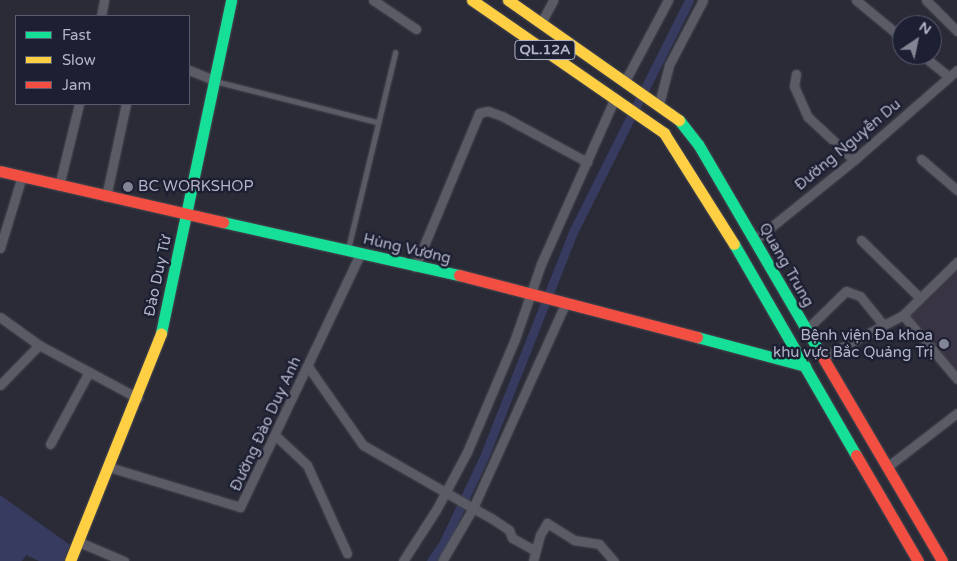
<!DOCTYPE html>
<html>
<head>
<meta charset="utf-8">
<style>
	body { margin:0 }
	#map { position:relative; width:957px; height:561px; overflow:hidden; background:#2a2b37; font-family:"Varela Round",sans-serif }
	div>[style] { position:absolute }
	.medical>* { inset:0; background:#393443 }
	.water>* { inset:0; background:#373b5f }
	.canal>* { height:9px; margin:-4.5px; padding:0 4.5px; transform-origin:4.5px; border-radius:4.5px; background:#373b5f }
	.roads { filter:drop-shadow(0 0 1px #464750) drop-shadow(0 0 1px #464750) }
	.lane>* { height:4.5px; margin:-2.25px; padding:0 2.25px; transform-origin:2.25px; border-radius:2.25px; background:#5a5b65 }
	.street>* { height:9px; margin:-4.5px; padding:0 4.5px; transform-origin:4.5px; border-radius:4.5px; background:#5a5b65 }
	.fast>* { height:11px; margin:-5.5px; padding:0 5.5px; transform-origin:5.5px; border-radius:5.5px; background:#16e098 }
	.slow>* { height:11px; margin:-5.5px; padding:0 5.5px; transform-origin:5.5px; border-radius:5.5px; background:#ffcf43 }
	.jam>* { height:11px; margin:-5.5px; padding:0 5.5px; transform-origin:5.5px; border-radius:5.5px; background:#f24e42 }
	.dots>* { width:14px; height:14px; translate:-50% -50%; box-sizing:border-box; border:2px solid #1d1f32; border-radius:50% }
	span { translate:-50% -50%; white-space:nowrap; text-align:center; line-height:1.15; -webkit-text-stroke:5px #1d1f32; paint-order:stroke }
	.shield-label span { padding:1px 4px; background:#1d1f32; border:1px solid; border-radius:4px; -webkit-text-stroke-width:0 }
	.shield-label { font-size:14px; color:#b3b5c8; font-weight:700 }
	.street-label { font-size:15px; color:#b3b5c8 }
	.poi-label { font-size:15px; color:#b3b5c8 }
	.left { translate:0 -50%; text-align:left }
	.right { translate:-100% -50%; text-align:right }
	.legend { position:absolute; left:15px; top:15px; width:175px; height:90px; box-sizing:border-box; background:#1d1f32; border:1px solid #595b6e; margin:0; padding:6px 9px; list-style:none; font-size:15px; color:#b3b5c8 }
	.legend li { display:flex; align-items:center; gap:10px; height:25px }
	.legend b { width:25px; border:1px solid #595b6e }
	.north { position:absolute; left:892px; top:15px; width:50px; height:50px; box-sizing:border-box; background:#1d1f32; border:1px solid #595b6e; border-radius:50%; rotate:34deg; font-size:14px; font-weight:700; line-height:20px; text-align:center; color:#b3b5c8 }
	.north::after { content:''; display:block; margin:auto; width:18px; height:22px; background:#838595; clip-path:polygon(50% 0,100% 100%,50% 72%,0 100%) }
</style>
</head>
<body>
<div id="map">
	<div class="medical">
		<i style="clip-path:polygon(957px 268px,957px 373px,906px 316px)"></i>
	</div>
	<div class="water">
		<i style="clip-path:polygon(0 495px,70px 545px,64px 561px,39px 561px,26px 555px,22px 561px,0 561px)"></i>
	</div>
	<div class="canal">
		<i style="left:431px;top:561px;width:21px;rotate:-55deg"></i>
		<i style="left:443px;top:544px;width:96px;rotate:-64.8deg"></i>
		<i style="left:484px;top:457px;width:244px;rotate:-68.4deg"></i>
		<i style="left:574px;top:230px;width:257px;rotate:-63.4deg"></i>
	</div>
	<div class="roads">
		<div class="lane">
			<i style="left:215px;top:81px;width:167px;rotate:14.2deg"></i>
			<i style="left:348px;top:249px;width:202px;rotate:-76.5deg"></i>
		</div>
		<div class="street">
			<i style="left:373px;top:0;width:52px;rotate:34deg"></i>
			<i style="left:856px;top:0;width:60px;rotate:39.6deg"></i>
			<i style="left:926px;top:0;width:44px;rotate:45deg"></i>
			<i style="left:101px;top:16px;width:16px;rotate:-79deg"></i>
			<i style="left:541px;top:23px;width:26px;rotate:-62deg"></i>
			<i style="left:922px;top:55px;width:35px;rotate:39deg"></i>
			<i style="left:189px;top:70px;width:27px;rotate:22deg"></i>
			<i style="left:796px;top:74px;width:12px;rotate:99deg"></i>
			<i style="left:794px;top:86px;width:34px;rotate:66deg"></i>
			<i style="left:808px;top:117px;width:63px;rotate:43.1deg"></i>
			<i style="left:625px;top:81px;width:92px;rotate:-62deg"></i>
			<i style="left:659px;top:104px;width:40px;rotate:-75.6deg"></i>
			<i style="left:669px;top:65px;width:73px;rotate:-62.4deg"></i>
			<i style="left:921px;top:159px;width:48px;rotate:40.7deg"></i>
			<i style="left:59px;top:186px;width:84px;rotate:-76.3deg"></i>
			<i style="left:106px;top:197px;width:95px;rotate:-77.9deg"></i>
			<i style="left:755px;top:240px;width:127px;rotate:-38.9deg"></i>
			<i style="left:854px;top:160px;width:137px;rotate:-41.1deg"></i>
			<i style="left:861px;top:240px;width:81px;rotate:44.5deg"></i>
			<i style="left:0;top:248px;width:75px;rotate:-73deg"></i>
			<i style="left:415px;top:267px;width:167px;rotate:-67.4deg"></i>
			<i style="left:479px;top:113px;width:9px;rotate:-13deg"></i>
			<i style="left:488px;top:111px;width:15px;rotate:20deg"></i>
			<i style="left:502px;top:116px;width:97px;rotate:28.4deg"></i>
			<i style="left:903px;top:315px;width:84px;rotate:49.8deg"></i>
			<i style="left:0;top:317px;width:48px;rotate:35.7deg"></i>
			<i style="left:39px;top:345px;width:112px;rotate:28.2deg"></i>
			<i style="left:807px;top:329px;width:54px;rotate:-44.3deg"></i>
			<i style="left:846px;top:291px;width:15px;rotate:20deg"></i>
			<i style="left:860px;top:296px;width:36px;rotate:51deg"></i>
			<i style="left:823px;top:357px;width:90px;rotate:-27.7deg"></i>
			<i style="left:903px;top:315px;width:76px;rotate:-44.5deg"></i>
			<i style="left:309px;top:368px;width:94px;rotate:55deg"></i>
			<i style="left:363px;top:445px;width:127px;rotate:29.8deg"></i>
			<i style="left:473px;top:508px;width:61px;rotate:120.3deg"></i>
			<i style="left:0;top:385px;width:56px;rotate:-45.7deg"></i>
			<i style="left:275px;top:435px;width:44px;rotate:43.2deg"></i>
			<i style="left:307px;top:465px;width:97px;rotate:65.6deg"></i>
			<i style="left:50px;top:444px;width:82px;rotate:-61.6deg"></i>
			<i style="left:109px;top:467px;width:137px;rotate:17deg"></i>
			<i style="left:240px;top:507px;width:280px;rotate:-64.6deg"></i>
			<i style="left:887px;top:467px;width:88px;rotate:-37.6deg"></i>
			<i style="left:79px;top:542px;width:49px;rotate:22.9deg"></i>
			<i style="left:534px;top:550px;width:25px;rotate:-151deg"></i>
			<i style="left:512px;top:538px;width:9px;rotate:-111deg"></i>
			<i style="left:509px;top:530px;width:22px;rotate:-146deg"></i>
			<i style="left:491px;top:518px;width:21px;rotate:-151deg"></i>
			<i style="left:473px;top:508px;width:226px;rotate:-65.7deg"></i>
			<i style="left:403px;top:561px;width:61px;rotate:-57.1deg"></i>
			<i style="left:436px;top:510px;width:66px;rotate:-61.9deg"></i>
			<i style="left:467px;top:452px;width:123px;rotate:-67deg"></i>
			<i style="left:515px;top:339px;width:79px;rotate:-70.9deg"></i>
			<i style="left:541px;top:264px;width:182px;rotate:-66deg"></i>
			<i style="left:533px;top:561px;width:27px;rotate:-75deg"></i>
			<i style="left:540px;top:535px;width:14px;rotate:-60deg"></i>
			<i style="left:547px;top:523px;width:32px;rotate:32deg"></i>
			<i style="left:574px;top:540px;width:25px;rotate:9deg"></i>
			<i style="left:599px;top:544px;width:23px;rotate:49deg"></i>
		</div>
		<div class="fast">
			<i style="left:679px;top:120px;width:31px;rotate:52deg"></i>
			<i style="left:698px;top:144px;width:240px;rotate:59.7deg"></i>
			<i style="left:223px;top:222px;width:242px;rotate:12.7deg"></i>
			<i style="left:734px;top:244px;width:244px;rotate:60deg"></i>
			<i style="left:161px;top:333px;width:340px;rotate:-78.1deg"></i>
			<i style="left:697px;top:337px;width:112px;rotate:15deg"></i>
		</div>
		<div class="slow">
			<i style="left:472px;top:0;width:234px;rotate:34.7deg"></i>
			<i style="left:664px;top:133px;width:131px;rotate:57.8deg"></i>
			<i style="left:508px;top:0;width:209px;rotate:35.1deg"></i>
			<i style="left:70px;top:561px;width:245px;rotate:-68.2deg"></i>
		</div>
		<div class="jam">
			<i style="left:0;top:171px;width:229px;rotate:12.9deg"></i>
			<i style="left:459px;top:275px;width:246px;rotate:14.6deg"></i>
			<i style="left:819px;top:351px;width:243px;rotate:59.6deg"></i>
			<i style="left:856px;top:455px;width:123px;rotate:59.7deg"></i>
		</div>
	</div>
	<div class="dots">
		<i style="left:128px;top:187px;background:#838595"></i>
		<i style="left:944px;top:344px;background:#838595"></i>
	</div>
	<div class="shield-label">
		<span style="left:545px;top:50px">QL.12A</span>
	</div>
	<div class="street-label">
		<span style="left:848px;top:145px;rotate:-40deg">Đường Nguyễn Du</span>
		<span style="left:407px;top:249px;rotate:13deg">Hùng Vương</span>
		<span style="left:786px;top:265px;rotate:60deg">Quang Trung</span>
		<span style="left:158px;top:276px;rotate:-78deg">Đào Duy Từ</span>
		<span style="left:266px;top:424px;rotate:-65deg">Đường Đào Duy Anh</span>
	</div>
	<div class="poi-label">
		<span class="left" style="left:138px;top:187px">BC WORKSHOP</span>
		<span class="right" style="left:933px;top:344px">Bệnh viện Đa khoa<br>khu vực Bắc Quảng Trị</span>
	</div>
	<ul class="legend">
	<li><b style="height:6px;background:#16e098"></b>Fast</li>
	<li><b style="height:6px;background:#ffcf43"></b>Slow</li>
	<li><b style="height:6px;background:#f24e42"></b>Jam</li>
	</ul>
	<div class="north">N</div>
</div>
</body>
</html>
